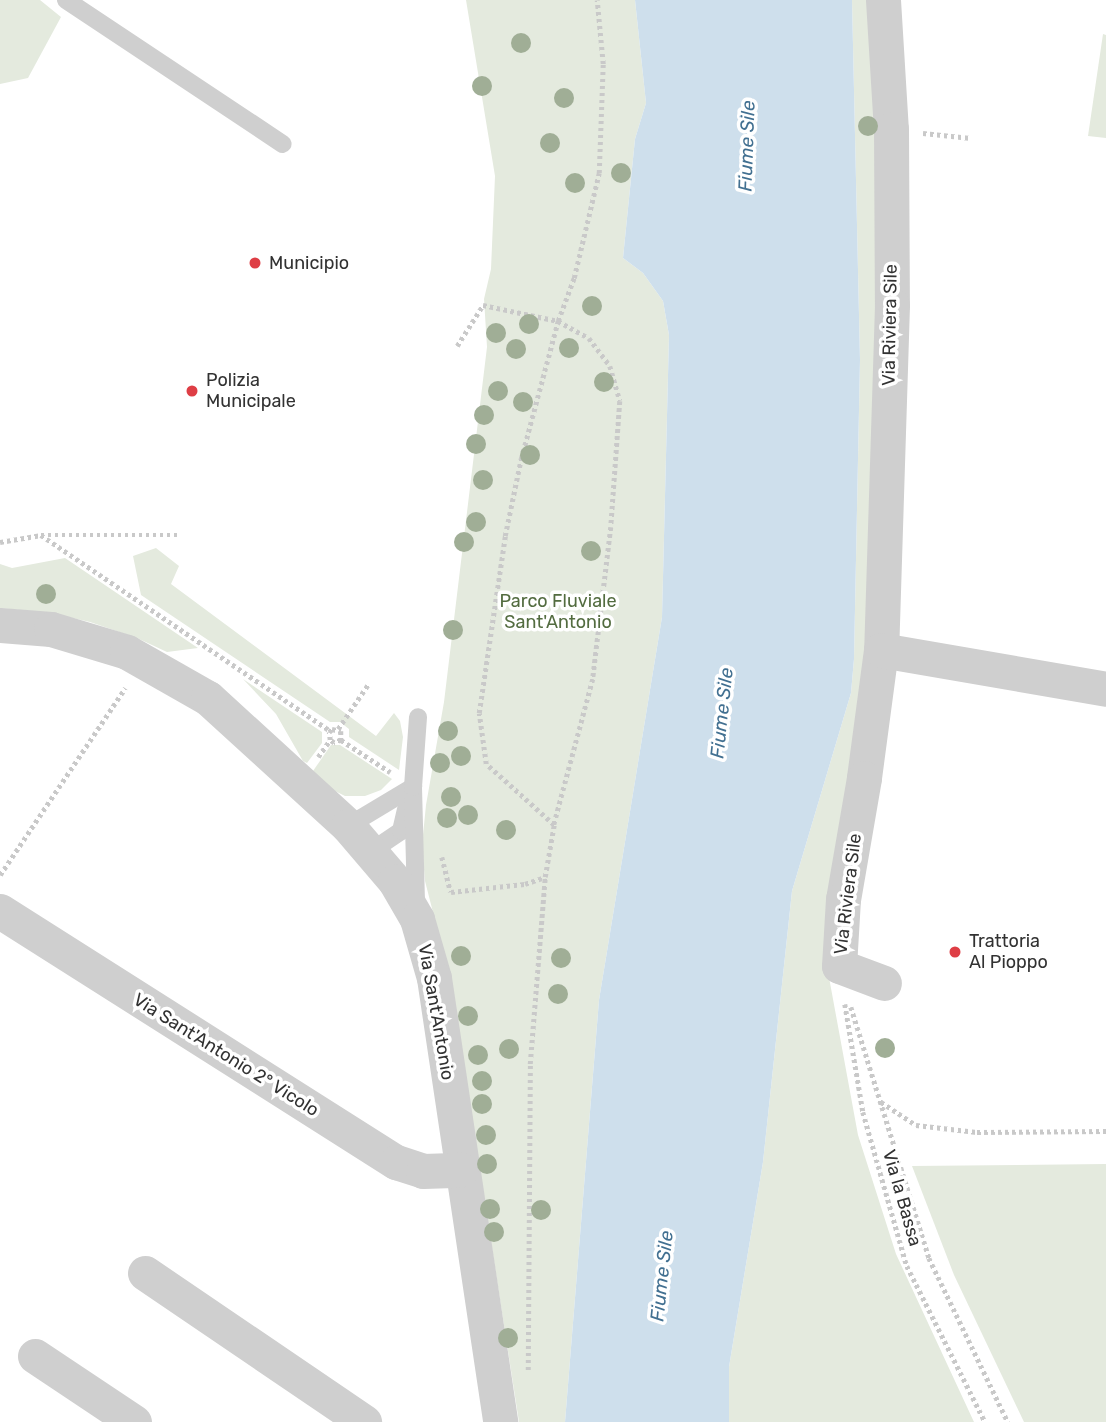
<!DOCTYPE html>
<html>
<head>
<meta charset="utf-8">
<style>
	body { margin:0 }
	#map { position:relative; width:1106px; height:1422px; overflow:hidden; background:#fff; font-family:Rubik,sans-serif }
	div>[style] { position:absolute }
	.green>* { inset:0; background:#e4eade }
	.water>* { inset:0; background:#cedfec }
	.path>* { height:4.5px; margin-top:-2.25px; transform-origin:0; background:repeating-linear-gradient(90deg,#c9c9c9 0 3.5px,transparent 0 7px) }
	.service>* { height:18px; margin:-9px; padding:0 9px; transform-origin:9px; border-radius:9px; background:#cfcfcf }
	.minor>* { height:35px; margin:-17.5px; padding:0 17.5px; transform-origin:17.5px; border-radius:17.5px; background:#cfcfcf }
	.trees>* { width:20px; height:20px; margin:-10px; border-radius:50%; background:#a0ae96 }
	.dots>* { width:19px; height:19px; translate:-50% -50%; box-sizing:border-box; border:4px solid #fff; border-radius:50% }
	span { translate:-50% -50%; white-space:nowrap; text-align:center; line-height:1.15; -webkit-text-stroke:7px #fff; paint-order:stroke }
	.poi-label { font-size:18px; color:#323232 }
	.left { translate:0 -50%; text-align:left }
	.street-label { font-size:18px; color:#323232 }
	.park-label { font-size:18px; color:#536c40 }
	.water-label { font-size:19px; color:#427091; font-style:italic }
</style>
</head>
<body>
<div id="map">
	<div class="green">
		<i style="clip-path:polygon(0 0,40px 0,61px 17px,28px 78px,0 84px)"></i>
		<i style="clip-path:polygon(466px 0,635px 0,646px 103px,635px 139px,623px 258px,643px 273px,663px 301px,669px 335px,662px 617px,599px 1000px,565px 1422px,519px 1422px,451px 983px,425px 881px,422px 845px,426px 805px,444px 702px,487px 347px,484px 299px,491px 269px,495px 176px)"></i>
		<i style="clip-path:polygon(852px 0,872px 0,882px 180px,870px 661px,826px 961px,858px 1135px,896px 1254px,974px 1422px,729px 1422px,729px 1367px,763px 1162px,792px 891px,851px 693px,854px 659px,860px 360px)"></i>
		<i style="clip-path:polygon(1103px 34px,1106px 35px,1106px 138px,1088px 136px)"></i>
		<i style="clip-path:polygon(156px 548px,179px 566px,171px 584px,376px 736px,394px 713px,400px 721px,403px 737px,399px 770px,349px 737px,349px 729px,340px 722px,330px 722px,141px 595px,133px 556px)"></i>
		<i style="clip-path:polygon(65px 558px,198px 648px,167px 652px,137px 638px,90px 622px,51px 613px,0 608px,0 564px,12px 568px)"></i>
		<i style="clip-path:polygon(243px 679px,322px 732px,322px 743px,307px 763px,303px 761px,276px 714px)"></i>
		<i style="clip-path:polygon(331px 745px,340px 745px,392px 779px,381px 790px,365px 796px,345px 796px,331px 789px,313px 771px)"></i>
		<i style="clip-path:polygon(1106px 1164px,1106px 1422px,1024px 1422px,954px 1275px,912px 1166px)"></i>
	</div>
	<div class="water">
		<i style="clip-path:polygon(635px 0,852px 0,860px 360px,854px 659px,851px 693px,792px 891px,763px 1162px,729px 1367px,729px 1422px,565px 1422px,599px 1000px,662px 617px,669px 335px,663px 301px,643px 273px,623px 258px,635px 139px,646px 103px)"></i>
	</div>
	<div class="path">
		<i style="left:923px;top:133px;width:48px;rotate:5.9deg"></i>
		<i style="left:457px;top:346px;width:49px;rotate:-57.6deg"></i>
		<i style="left:483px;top:305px;width:77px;rotate:12deg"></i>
		<i style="left:558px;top:321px;width:35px;rotate:29deg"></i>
		<i style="left:589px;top:338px;width:35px;rotate:53deg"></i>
		<i style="left:610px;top:366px;width:36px;rotate:74deg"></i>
		<i style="left:620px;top:401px;width:126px;rotate:94.1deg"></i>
		<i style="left:611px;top:527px;width:153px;rotate:96.8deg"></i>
		<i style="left:593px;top:679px;width:151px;rotate:105deg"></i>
		<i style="left:41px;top:535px;width:349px;rotate:34.1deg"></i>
		<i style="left:0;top:542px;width:42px;rotate:-9.7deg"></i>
		<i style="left:41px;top:535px;width:138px"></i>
		<i style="left:338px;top:729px;width:55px;rotate:-56deg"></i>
		<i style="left:341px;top:740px;width:59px;rotate:33.1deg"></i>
		<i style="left:318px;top:757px;width:21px;rotate:-55deg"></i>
		<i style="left:330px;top:740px;width:8px;rotate:-97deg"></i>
		<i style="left:329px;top:732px;width:4px;rotate:-45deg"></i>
		<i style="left:332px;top:729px;width:9px;rotate:13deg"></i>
		<i style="left:341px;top:731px;width:9px;rotate:90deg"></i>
		<i style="left:341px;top:740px;width:8px;rotate:157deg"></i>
		<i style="left:334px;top:743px;width:5px;rotate:-143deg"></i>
		<i style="left:442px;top:857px;width:36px;rotate:76deg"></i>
		<i style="left:451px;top:892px;width:74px;rotate:-6.2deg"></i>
		<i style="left:525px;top:884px;width:21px;rotate:-19deg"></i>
		<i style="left:0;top:875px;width:225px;rotate:-56.2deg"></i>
		<i style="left:845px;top:1004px;width:109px;rotate:80.5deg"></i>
		<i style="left:863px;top:1112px;width:160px;rotate:74.1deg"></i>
		<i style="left:907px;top:1266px;width:174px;rotate:63.4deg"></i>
		<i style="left:851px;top:1007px;width:263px;rotate:72.7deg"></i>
		<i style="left:929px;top:1258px;width:182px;rotate:64.3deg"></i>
		<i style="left:881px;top:1102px;width:42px;rotate:33.3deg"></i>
		<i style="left:916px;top:1125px;width:61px;rotate:6.5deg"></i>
		<i style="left:977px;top:1132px;width:129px;rotate:-0.4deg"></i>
		<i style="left:528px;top:1370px;width:306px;rotate:-89.6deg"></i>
		<i style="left:530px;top:1064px;width:188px;rotate:-85.4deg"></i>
		<i style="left:545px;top:877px;width:53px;rotate:-80.2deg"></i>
		<i style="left:554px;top:825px;width:91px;rotate:-138.1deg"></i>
		<i style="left:486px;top:764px;width:51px;rotate:-97.8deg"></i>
		<i style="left:479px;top:713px;width:179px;rotate:-81.6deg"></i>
		<i style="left:505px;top:536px;width:79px;rotate:-78.3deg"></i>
		<i style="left:521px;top:459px;width:143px;rotate:-75deg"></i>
		<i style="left:558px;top:321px;width:46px;rotate:-69.6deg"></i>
		<i style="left:574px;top:278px;width:108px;rotate:-76.6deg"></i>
		<i style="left:599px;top:173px;width:109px;rotate:-87.9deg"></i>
		<i style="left:603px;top:64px;width:64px;rotate:-95.4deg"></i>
	</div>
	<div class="service">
		<i style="left:66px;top:0;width:260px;rotate:33.6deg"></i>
		<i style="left:348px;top:826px;width:76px;rotate:-31deg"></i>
		<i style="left:370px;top:852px;width:37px;rotate:-34deg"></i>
		<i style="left:401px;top:831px;width:22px;rotate:-77deg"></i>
		<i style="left:416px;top:902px;width:115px;rotate:-91.5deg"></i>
		<i style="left:413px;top:787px;width:70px;rotate:-85.9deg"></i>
	</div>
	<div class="minor">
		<i style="left:883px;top:0;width:129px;rotate:86.5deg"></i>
		<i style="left:891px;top:129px;width:176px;rotate:89.7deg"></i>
		<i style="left:892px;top:305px;width:345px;rotate:91.8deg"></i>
		<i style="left:881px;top:650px;width:129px;rotate:97.6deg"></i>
		<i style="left:864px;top:778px;width:123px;rotate:99.8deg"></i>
		<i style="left:843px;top:899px;width:67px;rotate:93.4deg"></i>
		<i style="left:839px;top:966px;width:48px;rotate:20.7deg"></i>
		<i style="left:0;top:625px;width:51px;rotate:4.5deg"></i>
		<i style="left:51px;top:629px;width:79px;rotate:16.8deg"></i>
		<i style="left:127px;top:652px;width:93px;rotate:29.6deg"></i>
		<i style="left:208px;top:698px;width:190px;rotate:42.4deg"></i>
		<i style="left:348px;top:826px;width:72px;rotate:49.5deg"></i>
		<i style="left:395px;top:881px;width:44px;rotate:59.9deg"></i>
		<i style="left:417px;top:919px;width:61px;rotate:73.9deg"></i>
		<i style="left:434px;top:978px;width:449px;rotate:81.5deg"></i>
		<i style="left:881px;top:650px;width:228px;rotate:9.8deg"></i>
		<i style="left:0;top:911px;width:469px;rotate:32.4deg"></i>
		<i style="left:396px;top:1162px;width:28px;rotate:18deg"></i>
		<i style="left:423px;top:1171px;width:38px;rotate:-2deg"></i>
		<i style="left:145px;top:1273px;width:265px;rotate:34.2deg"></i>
		<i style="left:35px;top:1356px;width:119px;rotate:33.7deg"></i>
	</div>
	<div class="trees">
		<i style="left:521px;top:43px"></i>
		<i style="left:482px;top:86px"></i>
		<i style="left:564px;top:98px"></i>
		<i style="left:868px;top:126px"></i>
		<i style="left:550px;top:143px"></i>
		<i style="left:621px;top:173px"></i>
		<i style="left:575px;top:183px"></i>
		<i style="left:592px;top:306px"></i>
		<i style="left:529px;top:324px"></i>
		<i style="left:496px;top:333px"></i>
		<i style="left:569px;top:348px"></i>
		<i style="left:516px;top:349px"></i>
		<i style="left:604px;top:382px"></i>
		<i style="left:498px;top:391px"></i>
		<i style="left:523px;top:402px"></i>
		<i style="left:484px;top:415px"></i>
		<i style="left:476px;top:444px"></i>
		<i style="left:530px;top:455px"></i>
		<i style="left:483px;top:480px"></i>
		<i style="left:476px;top:522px"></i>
		<i style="left:464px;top:542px"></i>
		<i style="left:591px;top:551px"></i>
		<i style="left:46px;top:594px"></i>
		<i style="left:453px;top:630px"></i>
		<i style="left:448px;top:731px"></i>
		<i style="left:461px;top:756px"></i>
		<i style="left:440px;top:763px"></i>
		<i style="left:451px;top:797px"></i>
		<i style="left:468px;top:815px"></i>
		<i style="left:447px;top:818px"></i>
		<i style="left:506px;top:830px"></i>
		<i style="left:461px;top:956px"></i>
		<i style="left:561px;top:958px"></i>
		<i style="left:558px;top:994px"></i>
		<i style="left:468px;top:1016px"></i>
		<i style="left:885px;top:1048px"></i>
		<i style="left:509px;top:1049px"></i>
		<i style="left:478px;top:1055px"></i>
		<i style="left:482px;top:1081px"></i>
		<i style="left:482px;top:1104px"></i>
		<i style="left:486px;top:1135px"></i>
		<i style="left:487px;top:1164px"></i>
		<i style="left:490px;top:1209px"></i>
		<i style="left:541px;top:1210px"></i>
		<i style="left:494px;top:1232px"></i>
		<i style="left:508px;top:1338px"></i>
	</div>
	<div class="dots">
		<i style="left:255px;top:263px;background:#de3e45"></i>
		<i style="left:192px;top:391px;background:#de3e45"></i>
		<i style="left:955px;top:952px;background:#de3e45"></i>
	</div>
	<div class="poi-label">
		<span class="left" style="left:269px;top:263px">Municipio</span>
		<span class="left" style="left:206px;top:391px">Polizia<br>Municipale</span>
		<span class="left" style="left:969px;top:952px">Trattoria<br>Al Pioppo</span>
	</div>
	<div class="street-label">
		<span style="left:890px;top:325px;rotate:-89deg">Via Riviera Sile</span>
		<span style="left:848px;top:894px;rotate:-83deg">Via Riviera Sile</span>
		<span style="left:436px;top:1012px;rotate:80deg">Via Sant'Antonio</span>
		<span style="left:226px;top:1055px;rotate:32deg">Via Sant'Antonio 2° Vicolo</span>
		<span style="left:902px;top:1198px;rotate:74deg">Via la Bassa</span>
	</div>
	<div class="park-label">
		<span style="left:558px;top:612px">Parco Fluviale<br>Sant'Antonio</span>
	</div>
	<div class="water-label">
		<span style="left:747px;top:146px;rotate:-88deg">Fiume Sile</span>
		<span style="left:722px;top:713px;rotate:-84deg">Fiume Sile</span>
		<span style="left:662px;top:1276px;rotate:-84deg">Fiume Sile</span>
	</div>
</div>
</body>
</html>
